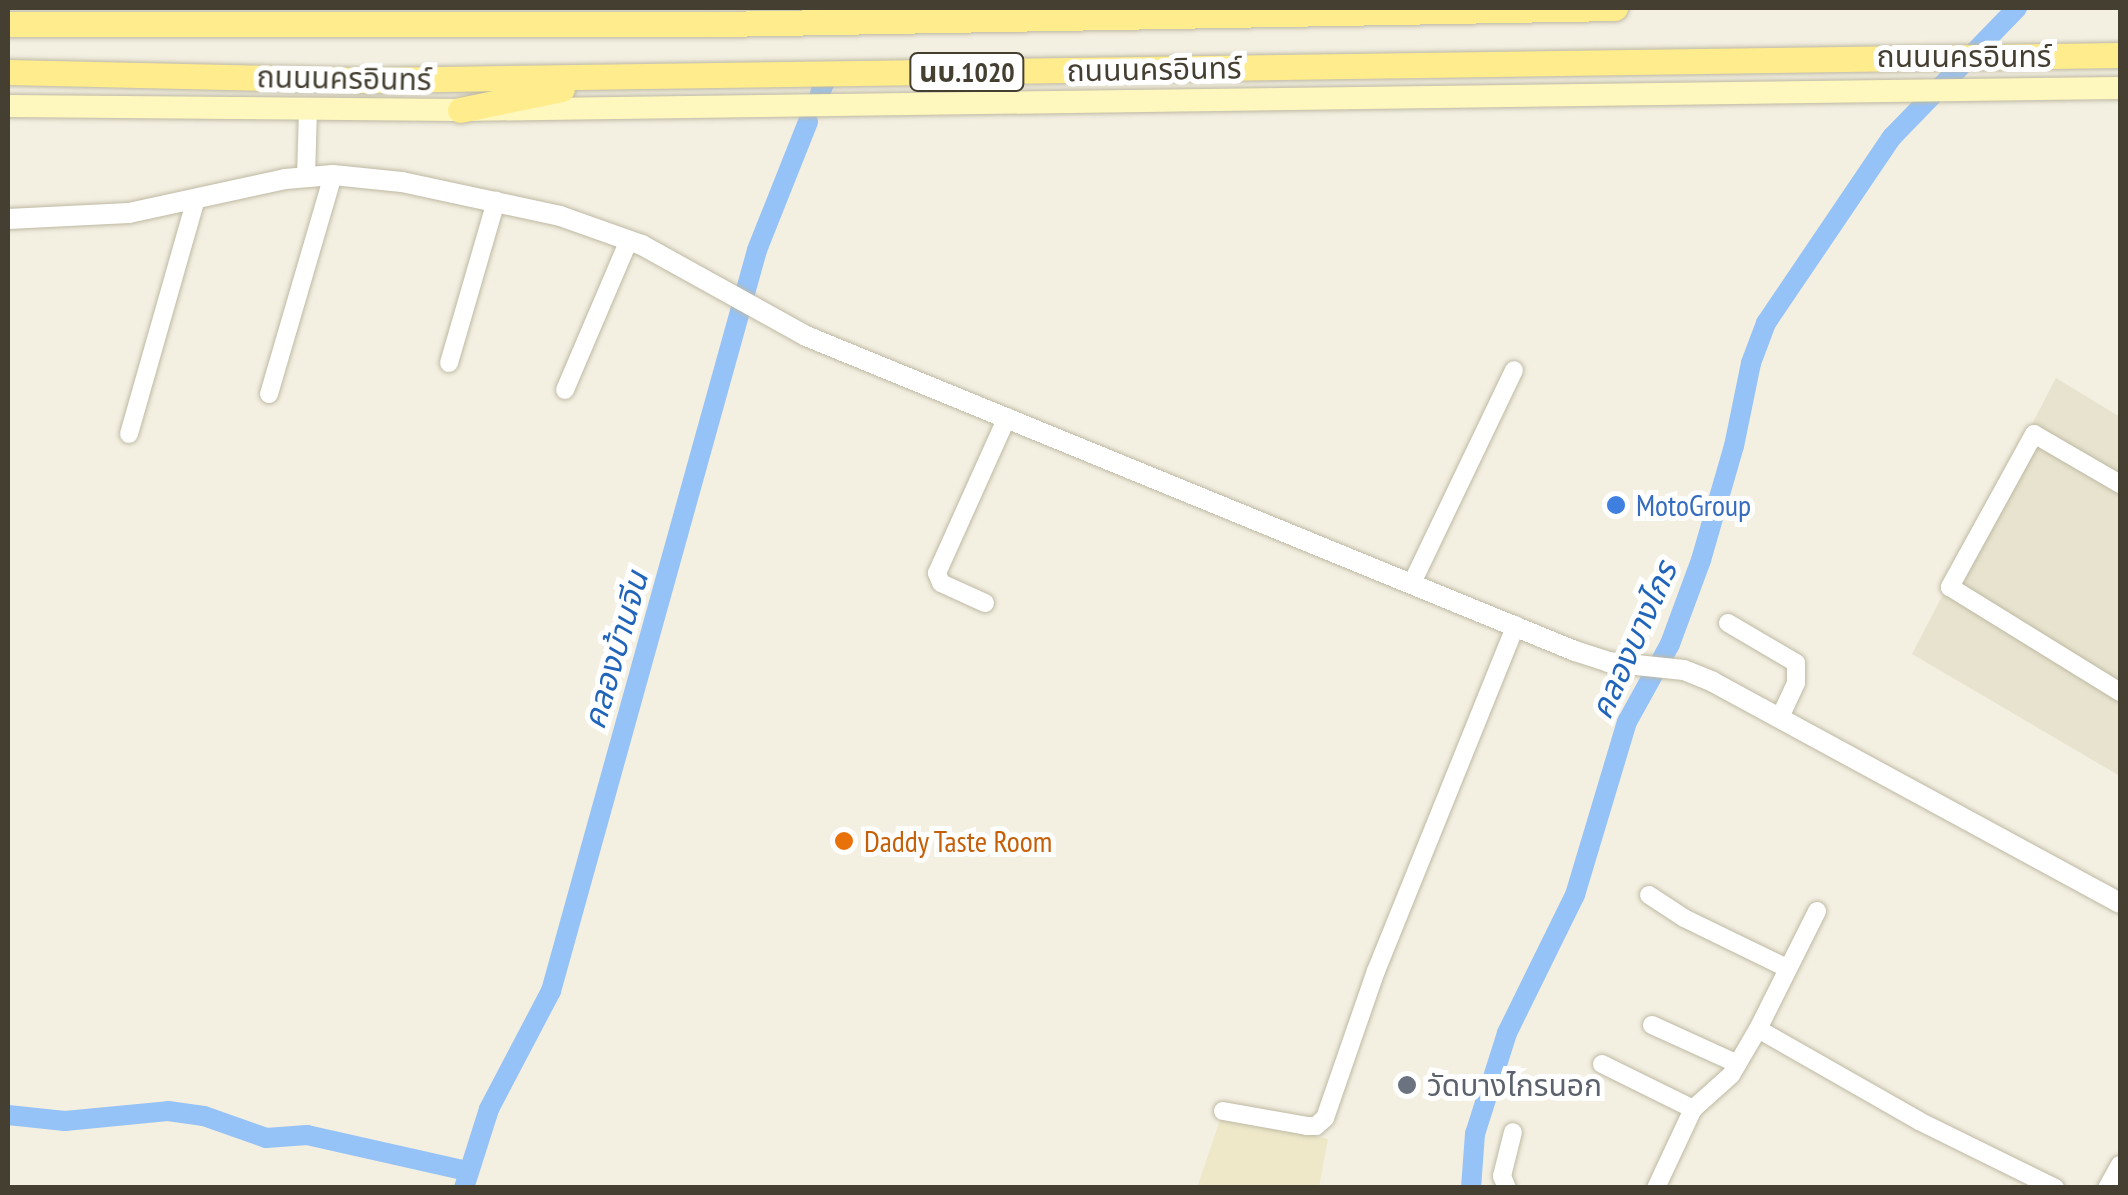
<!DOCTYPE html>
<html>
<head>
<meta charset="utf-8">
<style>
	body { margin:0 }
	#map { position:relative; width:2128px; height:1195px; overflow:hidden; background:#f3efe1; font-family:"PT Sans Narrow","Noto Sans Thai",sans-serif }
	div>[style] { position:absolute }
	.residential>* { inset:0; background:#e7e3ce }
	.education>* { inset:0; background:#eee8c9 }
	.canal>* { height:20px; margin:-10px; padding:0 10px; transform-origin:10px; border-radius:10px; background:#95c2f7 }
	.roads { filter:drop-shadow(0 0 2px #beb9a3) drop-shadow(0 0 2px #beb9a3) }
	.minor>* { height:18px; margin:-9px; padding:0 9px; transform-origin:9px; border-radius:9px; background:#fff }
	.tertiary>* { height:20px; margin:-10px; padding:0 10px; transform-origin:10px; border-radius:10px; background:#fff }
	.secondary>* { height:22px; margin:-11px; padding:0 11px; transform-origin:11px; border-radius:11px; background:#fff8be }
	.primary>* { height:25px; margin:-12.5px; padding:0 12.5px; transform-origin:12.5px; border-radius:12.5px; background:#ffed8d }
	.dots>* { width:28px; height:28px; translate:-50% -50%; box-sizing:border-box; border:5px solid #fff; border-radius:50% }
	span { translate:-50% -50%; white-space:nowrap; text-align:center; line-height:1.15; -webkit-text-stroke:10px #fff; paint-order:stroke }
	.shield-label span { padding:2px 8px; background:#fff; border:2px solid; border-radius:8px; -webkit-text-stroke-width:0 }
	.shield-label { font-size:28px; color:#443f31; font-weight:700 }
	.street-label { font-size:30px; color:#443f31 }
	.shop-label { font-size:30px; color:#366cbe }
	.left { translate:0 -50%; text-align:left }
	.food-label { font-size:30px; color:#c56008 }
	.worship-label { font-size:30px; color:#5b616d }
	.water-label { font-size:32px; color:#2165ba; font-style:italic }
	.frame { position:absolute; inset:0; border:10px solid #443f31; pointer-events:none }
</style>
</head>
<body>
<div id="map">
	<div class="residential">
		<i style="clip-path:polygon(2056px 378px,2120px 417px,2120px 776px,1912px 654px)"></i>
	</div>
	<div class="education">
		<i style="clip-path:polygon(1223px 1111px,1328px 1139px,1319px 1187px,1197px 1188px)"></i>
	</div>
	<div class="canal">
		<i style="left:820px;top:93px;width:10px;rotate:-66deg"></i>
		<i style="left:8px;top:1115px;width:57px;rotate:6deg"></i>
		<i style="left:65px;top:1121px;width:103px;rotate:-5.5deg"></i>
		<i style="left:168px;top:1111px;width:36px;rotate:8deg"></i>
		<i style="left:204px;top:1116px;width:66px;rotate:19.5deg"></i>
		<i style="left:266px;top:1138px;width:41px;rotate:-4.2deg"></i>
		<i style="left:307px;top:1135px;width:164px;rotate:12.7deg"></i>
		<i style="left:464px;top:1188px;width:83px;rotate:-72.4deg"></i>
		<i style="left:489px;top:1109px;width:133px;rotate:-62.3deg"></i>
		<i style="left:551px;top:991px;width:769px;rotate:-74.46deg"></i>
		<i style="left:757px;top:250px;width:138px;rotate:-68.3deg"></i>
		<i style="left:1471px;top:1188px;width:54px;rotate:-85.8deg"></i>
		<i style="left:1475px;top:1134px;width:106px;rotate:-72.4deg"></i>
		<i style="left:1507px;top:1033px;width:154px;rotate:-63.8deg"></i>
		<i style="left:1575px;top:895px;width:181px;rotate:-73.3deg"></i>
		<i style="left:1627px;top:722px;width:89px;rotate:-61.1deg"></i>
		<i style="left:1670px;top:644px;width:90px;rotate:-69.7deg"></i>
		<i style="left:1701px;top:560px;width:119px;rotate:-73.9deg"></i>
		<i style="left:1734px;top:446px;width:85px;rotate:-78.4deg"></i>
		<i style="left:1751px;top:363px;width:43px;rotate:-69.4deg"></i>
		<i style="left:1766px;top:323px;width:225px;rotate:-55.9deg"></i>
		<i style="left:1892px;top:137px;width:180px;rotate:-45.9deg"></i>
	</div>
	<div class="roads">
		<div class="minor">
			<i style="left:306px;top:177px;width:67px;rotate:-88.3deg"></i>
			<i style="left:449px;top:363px;width:169px;rotate:-73.8deg"></i>
			<i style="left:565px;top:390px;width:163px;rotate:-66.9deg"></i>
			<i style="left:269px;top:394px;width:228px;rotate:-73.7deg"></i>
			<i style="left:129px;top:434px;width:241px;rotate:-74.1deg"></i>
			<i style="left:2120px;top:484px;width:99px;rotate:-149.8deg"></i>
			<i style="left:2034px;top:434px;width:175px;rotate:118.8deg"></i>
			<i style="left:1950px;top:587px;width:200px;rotate:31.7deg"></i>
			<i style="left:1412px;top:583px;width:236px;rotate:-64.4deg"></i>
			<i style="left:985px;top:603px;width:48px;rotate:-155.6deg"></i>
			<i style="left:941px;top:583px;width:11px;rotate:-112deg"></i>
			<i style="left:937px;top:573px;width:171px;rotate:-65.8deg"></i>
			<i style="left:1728px;top:623px;width:79px;rotate:30.5deg"></i>
			<i style="left:1796px;top:663px;width:20px;rotate:90deg"></i>
			<i style="left:1796px;top:683px;width:38px;rotate:115deg"></i>
			<i style="left:1649px;top:895px;width:42px;rotate:33.3deg"></i>
			<i style="left:1684px;top:918px;width:114px;rotate:25.9deg"></i>
			<i style="left:1652px;top:1025px;width:94px;rotate:24.4deg"></i>
			<i style="left:1758px;top:1029px;width:132px;rotate:-63.4deg"></i>
			<i style="left:1602px;top:1064px;width:102px;rotate:26.3deg"></i>
			<i style="left:1223px;top:1111px;width:85px;rotate:10.1deg"></i>
			<i style="left:1307px;top:1126px;width:9px"></i>
			<i style="left:1316px;top:1126px;width:12px;rotate:-42deg"></i>
			<i style="left:1325px;top:1118px;width:156px;rotate:-70.9deg"></i>
			<i style="left:1376px;top:971px;width:373px;rotate:-68deg"></i>
			<i style="left:1507px;top:1188px;width:13px;rotate:-113deg"></i>
			<i style="left:1502px;top:1176px;width:45px;rotate:-76deg"></i>
			<i style="left:1656px;top:1188px;width:87px;rotate:-64.9deg"></i>
			<i style="left:1693px;top:1109px;width:51px;rotate:-41.8deg"></i>
			<i style="left:1731px;top:1075px;width:53px;rotate:-59.6deg"></i>
			<i style="left:1758px;top:1029px;width:185px;rotate:29.7deg"></i>
			<i style="left:1919px;top:1121px;width:152px;rotate:26.2deg"></i>
			<i style="left:2107px;top:1188px;width:26px;rotate:-61deg"></i>
		</div>
		<div class="tertiary">
			<i style="left:8px;top:219px;width:121px;rotate:-2.8deg"></i>
			<i style="left:129px;top:213px;width:160px;rotate:-12.3deg"></i>
			<i style="left:285px;top:179px;width:48px;rotate:-4.8deg"></i>
			<i style="left:333px;top:175px;width:69px;rotate:5.8deg"></i>
			<i style="left:402px;top:182px;width:162px;rotate:12.1deg"></i>
			<i style="left:560px;top:216px;width:87px;rotate:19.5deg"></i>
			<i style="left:642px;top:245px;width:188px;rotate:29deg"></i>
			<i style="left:806px;top:336px;width:831px;rotate:22.28deg"></i>
			<i style="left:1575px;top:651px;width:35px;rotate:18deg"></i>
			<i style="left:1608px;top:662px;width:76px;rotate:6deg"></i>
			<i style="left:1684px;top:670px;width:31px;rotate:22deg"></i>
			<i style="left:1713px;top:682px;width:463px;rotate:28.5deg"></i>
		</div>
		<div class="secondary">
			<i style="left:8px;top:106px;width:452px;rotate:0.5deg"></i>
			<i style="left:460px;top:110px;width:1660px;rotate:-0.76deg"></i>
		</div>
		<div class="primary">
			<i style="left:8px;top:24px;width:710px"></i>
			<i style="left:718px;top:24px;width:897px;rotate:-1.02deg"></i>
			<i style="left:8px;top:72px;width:362px;rotate:1.3deg"></i>
			<i style="left:370px;top:80px;width:1750px;rotate:-0.82deg"></i>
			<i style="left:460px;top:110px;width:104px;rotate:-11.6deg"></i>
		</div>
	</div>
	<div class="dots">
		<i style="left:1616px;top:505px;background:#3f7fe0"></i>
		<i style="left:844px;top:841px;background:#e8710a"></i>
		<i style="left:1407px;top:1085px;background:#6b7280"></i>
	</div>
	<div class="shield-label">
		<span style="left:967px;top:72px">นบ.1020</span>
	</div>
	<div class="street-label">
		<span style="left:1964px;top:56px">ถนนนครอินทร์</span>
		<span style="left:1154px;top:69px;rotate:-1deg">ถนนนครอินทร์</span>
		<span style="left:344px;top:78px;rotate:1deg">ถนนนครอินทร์</span>
	</div>
	<div class="shop-label">
		<span class="left" style="left:1636px;top:505px">MotoGroup</span>
	</div>
	<div class="food-label">
		<span class="left" style="left:864px;top:841px">Daddy Taste Room</span>
	</div>
	<div class="worship-label">
		<span class="left" style="left:1427px;top:1085px">วัดบางไกรนอก</span>
	</div>
	<div class="water-label">
		<span style="left:1633px;top:640px;rotate:-66deg">คลองบางไกร</span>
		<span style="left:615px;top:650px;rotate:-74deg">คลองบ้านจีน</span>
	</div>
	<div class="frame"></div>
</div>
</body>
</html>
